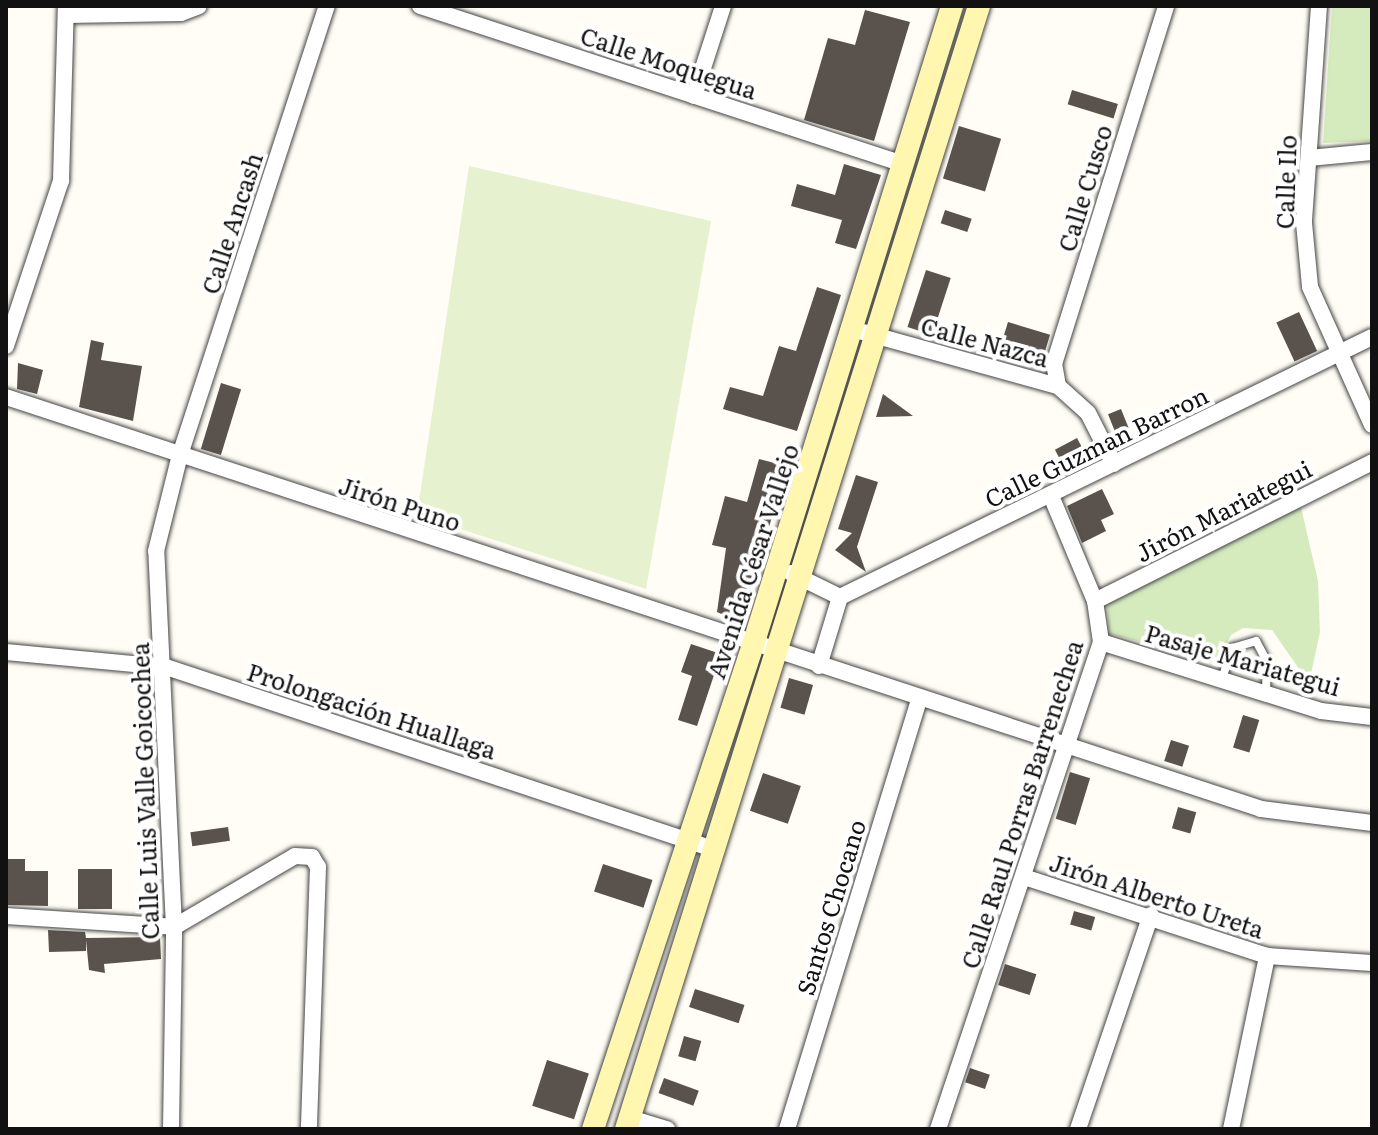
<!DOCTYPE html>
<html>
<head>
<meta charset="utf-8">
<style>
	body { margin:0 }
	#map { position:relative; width:1378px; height:1135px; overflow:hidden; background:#fffdf5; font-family:Literata,serif }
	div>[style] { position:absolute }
	.green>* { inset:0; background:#d5ebbd }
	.pitch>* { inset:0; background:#e6f2cf }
	.building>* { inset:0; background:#5a524d; transform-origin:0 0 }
	.roads { filter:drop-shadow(0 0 2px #444) drop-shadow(0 0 2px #444) }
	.lane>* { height:8px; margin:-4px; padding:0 4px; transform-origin:4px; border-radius:4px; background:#fff }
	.street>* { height:16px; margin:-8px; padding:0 8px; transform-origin:8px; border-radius:8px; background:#fff }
	.secondary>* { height:22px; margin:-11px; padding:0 11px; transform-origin:11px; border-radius:11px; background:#fff6b0 }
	span { translate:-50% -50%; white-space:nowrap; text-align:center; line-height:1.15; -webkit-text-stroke:8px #fff; paint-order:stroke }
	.street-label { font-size:24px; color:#111 }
	.frame { position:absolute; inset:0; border:8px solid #111; pointer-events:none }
</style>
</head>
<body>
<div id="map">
	<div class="green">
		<i style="clip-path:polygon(1332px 6px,1372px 6px,1372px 141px,1323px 143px)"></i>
		<i style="clip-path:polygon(1301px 507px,1318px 581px,1320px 632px,1309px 683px,1272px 630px,1243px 628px,1231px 635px,1217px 661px,1109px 634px,1107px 599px)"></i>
	</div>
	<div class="pitch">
		<i style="clip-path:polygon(469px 166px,711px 221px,646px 589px,417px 515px)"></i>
	</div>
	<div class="building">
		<i style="clip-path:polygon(865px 10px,910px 22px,874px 141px,804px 120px,828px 38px,855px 45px)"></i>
		<i style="left:1072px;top:90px;width:48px;height:15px;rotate:17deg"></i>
		<i style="left:959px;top:126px;width:44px;height:55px;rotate:17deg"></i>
		<i style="clip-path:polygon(844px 164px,881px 175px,856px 249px,835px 243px,842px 220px,791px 206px,797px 184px,835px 195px)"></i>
		<i style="left:945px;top:210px;width:28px;height:14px;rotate:18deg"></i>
		<i style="left:926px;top:270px;width:26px;height:60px;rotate:18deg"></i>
		<i style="clip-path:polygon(817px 287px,841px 295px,797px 431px,723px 409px,730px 387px,763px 396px,779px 346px,796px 351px)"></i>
		<i style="left:1299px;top:312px;width:43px;height:25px;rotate:65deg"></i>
		<i style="left:1008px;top:322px;width:44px;height:18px;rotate:17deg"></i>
		<i style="clip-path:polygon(91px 340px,104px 343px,101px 360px,142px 366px,133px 421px,79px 407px)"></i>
		<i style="clip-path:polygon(18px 363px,43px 370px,37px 394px,17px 389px)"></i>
		<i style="left:221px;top:383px;width:21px;height:69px;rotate:17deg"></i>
		<i style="clip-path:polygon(883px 394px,913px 416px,876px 417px)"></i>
		<i style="left:1121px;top:409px;width:29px;height:14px;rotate:68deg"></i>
		<i style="left:1077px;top:438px;width:24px;height:25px;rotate:62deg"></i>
		<i style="clip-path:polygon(759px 459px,786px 466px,765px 542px,760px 541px,747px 615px,733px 619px,717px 612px,726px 548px,712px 545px,725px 496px,747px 502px)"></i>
		<i style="clip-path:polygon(856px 475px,878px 482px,857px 547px,866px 572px,835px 550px,852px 533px,838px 529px)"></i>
		<i style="clip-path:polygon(1102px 489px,1114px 514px,1101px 520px,1106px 531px,1082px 543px,1067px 506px)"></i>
		<i style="clip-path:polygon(691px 644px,721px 654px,697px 726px,678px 720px,692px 676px,681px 672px)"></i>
		<i style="left:789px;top:678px;width:25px;height:31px;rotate:16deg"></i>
		<i style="left:1243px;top:715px;width:17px;height:34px;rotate:17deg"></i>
		<i style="left:1171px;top:740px;width:19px;height:22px;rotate:18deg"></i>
		<i style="left:1070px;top:772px;width:21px;height:49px;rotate:17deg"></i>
		<i style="left:763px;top:773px;width:40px;height:40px;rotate:19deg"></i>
		<i style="left:1178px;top:807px;width:19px;height:22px;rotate:16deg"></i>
		<i style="left:228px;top:827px;width:14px;height:38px;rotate:82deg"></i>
		<i style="clip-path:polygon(6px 859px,25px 859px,25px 871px,48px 871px,48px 906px,6px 905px)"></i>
		<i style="left:603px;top:864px;width:52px;height:29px;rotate:18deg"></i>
		<i style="left:78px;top:869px;width:34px;height:40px"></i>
		<i style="left:1074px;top:911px;width:22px;height:14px;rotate:16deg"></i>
		<i style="clip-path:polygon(48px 930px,85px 932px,86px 938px,160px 937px,161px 959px,104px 964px,105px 973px,89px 970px,86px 940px,86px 951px,49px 952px)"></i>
		<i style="left:1005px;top:964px;width:33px;height:22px;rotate:18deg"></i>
		<i style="left:695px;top:989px;width:52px;height:19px;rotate:18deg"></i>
		<i style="left:684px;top:1036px;width:18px;height:21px;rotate:16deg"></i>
		<i style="left:547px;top:1060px;width:44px;height:48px;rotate:18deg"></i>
		<i style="left:970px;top:1068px;width:21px;height:15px;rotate:19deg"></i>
		<i style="left:664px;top:1078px;width:37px;height:16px;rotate:20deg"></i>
	</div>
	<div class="roads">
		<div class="lane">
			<i style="left:1222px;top:679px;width:33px;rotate:-72deg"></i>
			<i style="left:1232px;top:648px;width:25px;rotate:-16deg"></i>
			<i style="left:1256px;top:641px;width:24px;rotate:62deg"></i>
			<i style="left:1267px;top:662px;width:31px;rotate:92deg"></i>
		</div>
		<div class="street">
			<i style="left:420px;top:6px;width:508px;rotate:18.11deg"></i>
			<i style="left:1319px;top:6px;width:218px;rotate:94deg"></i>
			<i style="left:1304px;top:223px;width:64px;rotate:84.6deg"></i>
			<i style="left:1310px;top:287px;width:151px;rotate:65.8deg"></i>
			<i style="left:67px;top:15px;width:114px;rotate:-1deg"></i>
			<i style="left:181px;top:13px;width:19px;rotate:-21deg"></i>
			<i style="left:694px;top:96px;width:95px;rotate:-72.1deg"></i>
			<i style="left:1309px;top:158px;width:63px;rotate:-5.4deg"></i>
			<i style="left:852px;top:329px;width:214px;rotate:15.5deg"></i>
			<i style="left:1058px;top:386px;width:40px;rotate:42deg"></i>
			<i style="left:1088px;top:413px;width:57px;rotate:63deg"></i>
			<i style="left:6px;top:346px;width:174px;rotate:-71.6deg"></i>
			<i style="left:61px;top:181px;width:175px;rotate:-88.4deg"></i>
			<i style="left:1058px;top:386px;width:22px;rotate:-100deg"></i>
			<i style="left:1054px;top:364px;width:375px;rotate:-72.6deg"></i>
			<i style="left:6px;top:397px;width:1321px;rotate:18.17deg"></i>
			<i style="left:1261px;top:809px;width:112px;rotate:7.2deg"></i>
			<i style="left:791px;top:573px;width:55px;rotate:26.1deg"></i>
			<i style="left:840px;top:597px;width:592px;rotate:-26.05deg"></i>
			<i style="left:1095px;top:601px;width:310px;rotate:-26.6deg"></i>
			<i style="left:1101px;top:642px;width:231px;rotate:17.4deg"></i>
			<i style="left:1321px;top:711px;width:51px;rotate:6.7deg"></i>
			<i style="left:6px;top:652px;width:161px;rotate:5.4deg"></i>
			<i style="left:166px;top:667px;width:580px;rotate:18.4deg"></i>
			<i style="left:819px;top:666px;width:72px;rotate:-73.1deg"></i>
			<i style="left:1024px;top:877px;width:256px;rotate:18deg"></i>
			<i style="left:1267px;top:956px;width:105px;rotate:3.8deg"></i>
			<i style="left:6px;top:916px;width:168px;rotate:3.7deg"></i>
			<i style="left:174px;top:927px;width:140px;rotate:-30.4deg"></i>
			<i style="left:295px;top:856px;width:17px;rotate:3deg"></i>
			<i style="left:312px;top:857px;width:12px;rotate:59deg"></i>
			<i style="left:318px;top:867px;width:262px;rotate:92deg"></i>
			<i style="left:630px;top:1118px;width:39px;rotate:17deg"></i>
			<i style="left:171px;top:1129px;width:202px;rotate:-89.1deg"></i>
			<i style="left:174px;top:927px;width:376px;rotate:-92.7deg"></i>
			<i style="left:156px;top:551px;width:99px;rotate:-76deg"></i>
			<i style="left:180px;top:455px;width:472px;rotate:-71.9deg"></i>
			<i style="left:787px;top:1129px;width:450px;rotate:-72.9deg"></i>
			<i style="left:938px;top:1129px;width:514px;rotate:-71.49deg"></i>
			<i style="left:1101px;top:642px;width:41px;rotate:-98.3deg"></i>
			<i style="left:1095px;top:601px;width:114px;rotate:-112.7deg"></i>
			<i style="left:1078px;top:1129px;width:226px;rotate:-71.2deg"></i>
			<i style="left:1231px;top:1129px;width:177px;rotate:-78.2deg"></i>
		</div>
		<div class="secondary">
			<i style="left:593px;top:1129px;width:510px;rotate:-71.71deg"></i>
			<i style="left:753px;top:645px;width:669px;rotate:-72.7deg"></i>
			<i style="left:626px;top:1129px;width:1177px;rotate:-72.55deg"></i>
		</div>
	</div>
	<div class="street-label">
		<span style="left:669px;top:62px;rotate:18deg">Calle Moquegua</span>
		<span style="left:1285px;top:182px;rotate:-88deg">Calle Ilo</span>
		<span style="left:1084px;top:188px;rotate:-73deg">Calle Cusco</span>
		<span style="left:231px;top:223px;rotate:-72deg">Calle Ancash</span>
		<span style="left:985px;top:341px;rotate:15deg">Calle Nazca</span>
		<span style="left:1096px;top:446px;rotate:-26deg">Calle Guzman Barron</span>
		<span style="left:400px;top:503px;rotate:18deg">Jirón Puno</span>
		<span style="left:1223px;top:510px;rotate:-27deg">Jirón Mariategui</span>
		<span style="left:752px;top:561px;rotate:-72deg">Avenida César Vallejo</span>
		<span style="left:1243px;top:659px;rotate:16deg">Pasaje Mariategui</span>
		<span style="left:372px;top:710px;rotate:18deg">Prolongación Huallaga</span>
		<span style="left:144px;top:791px;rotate:-92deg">Calle Luis Valle Goicochea</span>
		<span style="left:1021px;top:804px;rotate:-72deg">Calle Raul Porras Barrenechea</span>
		<span style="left:1157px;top:895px;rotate:18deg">Jirón Alberto Ureta</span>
		<span style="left:830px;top:907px;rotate:-73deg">Santos Chocano</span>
	</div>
	<div class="frame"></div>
</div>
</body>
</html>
